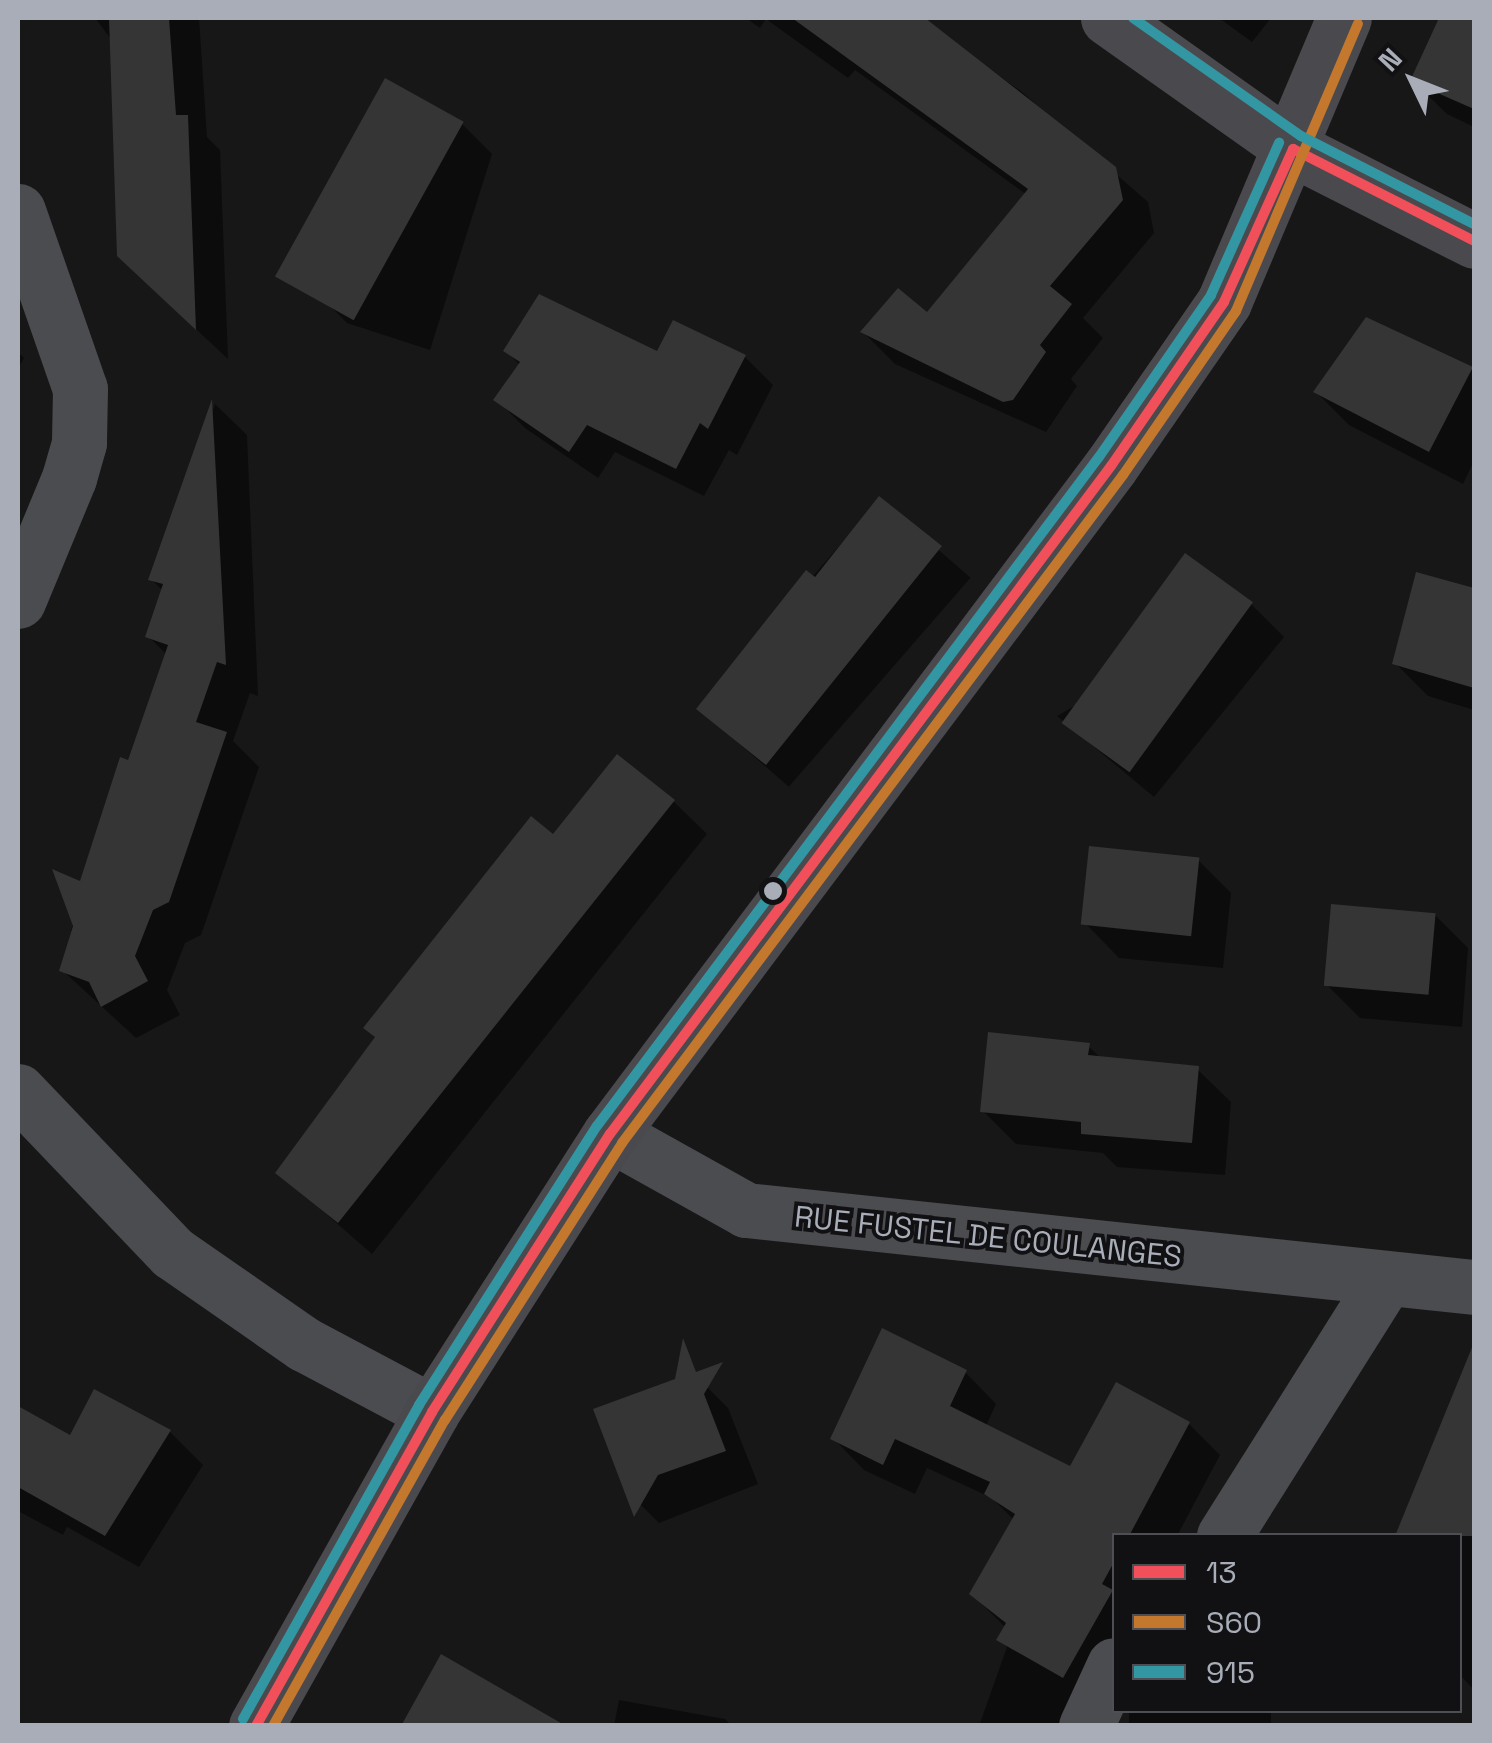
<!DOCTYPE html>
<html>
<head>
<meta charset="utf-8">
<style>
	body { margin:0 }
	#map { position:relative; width:1492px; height:1743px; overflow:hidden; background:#171717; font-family:"Space Grotesk",sans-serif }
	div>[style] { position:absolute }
	.shadow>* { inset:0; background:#0007; transform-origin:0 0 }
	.building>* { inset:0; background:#353536; transform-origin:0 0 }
	.street>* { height:55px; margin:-27.5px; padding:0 27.5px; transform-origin:27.5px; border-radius:27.5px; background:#4b4c50 }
	.secondary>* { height:55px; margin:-27.5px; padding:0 27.5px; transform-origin:27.5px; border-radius:27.5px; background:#4a4a4e }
	.bus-1>* { height:10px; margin:-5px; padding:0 5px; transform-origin:5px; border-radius:5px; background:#f1505a }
	.bus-2>* { height:10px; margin:-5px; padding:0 5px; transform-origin:5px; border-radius:5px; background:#c3782d }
	.bus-3>* { height:10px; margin:-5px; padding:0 5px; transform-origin:5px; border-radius:5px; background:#3396a3 }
	.dots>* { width:28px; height:28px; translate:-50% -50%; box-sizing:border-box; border:5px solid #111113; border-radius:50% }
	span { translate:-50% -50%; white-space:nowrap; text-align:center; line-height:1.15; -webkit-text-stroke:8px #111113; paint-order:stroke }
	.street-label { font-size:30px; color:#a8adb8 }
	.frame { position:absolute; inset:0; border:20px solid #a8adb8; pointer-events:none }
	.legend { position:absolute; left:1112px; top:1533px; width:350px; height:180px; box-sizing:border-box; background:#111113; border:2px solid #4d4f55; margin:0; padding:12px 18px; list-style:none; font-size:30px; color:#a8adb8 }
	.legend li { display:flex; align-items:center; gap:20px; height:50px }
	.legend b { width:50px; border:2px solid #4d4f55 }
	.north { position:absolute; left:1362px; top:30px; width:100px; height:100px; -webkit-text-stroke:8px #111113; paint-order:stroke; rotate:313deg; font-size:28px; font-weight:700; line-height:40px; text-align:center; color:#a8adb8 }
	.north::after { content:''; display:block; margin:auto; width:35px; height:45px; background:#a8adb8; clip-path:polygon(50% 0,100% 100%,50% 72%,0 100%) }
</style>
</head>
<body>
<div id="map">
	<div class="shadow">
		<i style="clip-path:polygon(95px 18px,199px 18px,207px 137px,220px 150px,228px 359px,153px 289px,113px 42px)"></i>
		<i style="clip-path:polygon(746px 18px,919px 18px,1022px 92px,1148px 202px,1154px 233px,1083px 318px,1103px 338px,1071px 379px,1077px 386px,1046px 432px,895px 364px,863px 332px,927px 315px,1027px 195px,855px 70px,848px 78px,766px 19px,760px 28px)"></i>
		<i style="clip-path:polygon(1219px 18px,1271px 18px,1252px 42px)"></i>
		<i style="clip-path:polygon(1441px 18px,1474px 21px,1474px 127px,1447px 114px,1413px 81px)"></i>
		<i style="clip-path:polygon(462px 124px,492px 154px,430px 350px,347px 323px,317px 293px)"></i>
		<i style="clip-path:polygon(674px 324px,745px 357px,773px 385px,737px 455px,729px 450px,704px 496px,615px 452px,598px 478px,525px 428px,497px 400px,520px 365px,506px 351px,658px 354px)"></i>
		<i style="clip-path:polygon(18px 352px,24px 358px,18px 369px)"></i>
		<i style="clip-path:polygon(1472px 369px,1474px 461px,1463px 484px,1349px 425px,1316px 392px)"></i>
		<i style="clip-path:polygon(215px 404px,247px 435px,258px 696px,250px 693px,233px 741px,259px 767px,201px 935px,185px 943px,167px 990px,180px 1015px,136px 1038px,62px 970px,82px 884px,167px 655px,148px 636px,163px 591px,151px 579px)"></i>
		<i style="left:880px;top:499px;width:120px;height:277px;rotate:41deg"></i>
		<i style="clip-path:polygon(1417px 575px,1474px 590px,1474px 710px,1428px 696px,1395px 663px)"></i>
		<i style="clip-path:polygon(1251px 604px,1284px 637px,1154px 797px,1057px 716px)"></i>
		<i style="clip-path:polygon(674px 802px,707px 834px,372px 1254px,278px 1172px,553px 838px)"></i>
		<i style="clip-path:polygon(1198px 860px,1231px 893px,1223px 968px,1119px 958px,1086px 924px)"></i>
		<i style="clip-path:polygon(1435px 915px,1468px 948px,1462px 1027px,1360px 1018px,1327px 985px)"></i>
		<i style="clip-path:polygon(1088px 1046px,1101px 1058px,1197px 1069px,1231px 1102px,1225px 1175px,1117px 1167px,1103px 1153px,1016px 1144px,983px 1111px)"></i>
		<i style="clip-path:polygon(965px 1372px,996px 1404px,986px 1426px,1071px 1470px,1189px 1424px,1220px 1455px,1177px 1536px,1114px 1536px,1114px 1687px,1093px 1726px,979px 1726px,1007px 1647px,999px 1639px,1006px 1628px,972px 1594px,1014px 1520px,992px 1498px,927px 1468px,915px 1494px,864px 1470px,833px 1438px)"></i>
		<i style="clip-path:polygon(695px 1375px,728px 1408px,758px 1484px,659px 1523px,626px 1490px)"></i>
		<i style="clip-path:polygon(1458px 1387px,1474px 1393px,1474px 1690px,1460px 1675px)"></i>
		<i style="clip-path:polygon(95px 1393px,170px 1432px,203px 1465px,139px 1567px,67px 1527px,63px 1535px,18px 1511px,18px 1409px,71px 1439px)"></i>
		<i style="clip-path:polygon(619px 1700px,725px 1719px,732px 1726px,614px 1726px)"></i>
		<i style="left:1129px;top:1710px;width:142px;height:17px"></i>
	</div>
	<div class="building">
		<i style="clip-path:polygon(109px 18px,169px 18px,176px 115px,188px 115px,196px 330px,117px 256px)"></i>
		<i style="clip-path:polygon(792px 18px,925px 18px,1116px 167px,1123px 200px,1050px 286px,1072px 304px,1040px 345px,1046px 352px,1013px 400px,1003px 402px,860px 332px,898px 288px,927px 312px,1028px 189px)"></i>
		<i style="clip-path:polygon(1439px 18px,1474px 18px,1474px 109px,1410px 81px)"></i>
		<i style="left:385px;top:78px;width:90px;height:227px;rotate:29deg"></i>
		<i style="clip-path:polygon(539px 294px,657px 351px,673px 320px,746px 355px,708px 429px,700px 423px,676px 469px,587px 425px,569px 452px,493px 400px,520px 362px,503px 351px)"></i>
		<i style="clip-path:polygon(1366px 317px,1473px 367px,1429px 452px,1313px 392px)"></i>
		<i style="clip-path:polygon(212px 399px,226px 665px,217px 662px,196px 722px,227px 732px,169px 902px,153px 910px,135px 956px,148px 981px,101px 1007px,89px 982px,59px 971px,73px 926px,52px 869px,80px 881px,120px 757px,128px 760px,168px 645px,145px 637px,163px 584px,148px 580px)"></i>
		<i style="clip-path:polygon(879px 496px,942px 546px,766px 765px,696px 709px,806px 570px,815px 577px)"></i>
		<i style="left:1185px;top:553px;width:84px;height:210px;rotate:36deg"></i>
		<i style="clip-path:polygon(1416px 572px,1474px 588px,1474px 688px,1392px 664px)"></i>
		<i style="clip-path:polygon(617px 754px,675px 800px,338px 1223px,275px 1173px,375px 1037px,363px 1028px,531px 816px,553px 834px)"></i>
		<i style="left:1089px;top:846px;width:111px;height:79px;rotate:6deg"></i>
		<i style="left:1331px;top:904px;width:105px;height:82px;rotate:5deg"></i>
		<i style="clip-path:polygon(988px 1032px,1090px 1043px,1088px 1055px,1199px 1066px,1192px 1143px,1081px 1134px,1081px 1122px,980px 1112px)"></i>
		<i style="clip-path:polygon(882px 1328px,967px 1370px,950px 1406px,1070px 1466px,1116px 1382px,1190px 1422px,1129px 1536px,1114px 1536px,1114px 1562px,1102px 1584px,1113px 1590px,1063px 1678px,996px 1640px,1006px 1623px,969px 1594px,1015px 1514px,984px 1494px,990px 1482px,895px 1439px,883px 1465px,830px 1439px)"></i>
		<i style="clip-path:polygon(683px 1338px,696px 1372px,723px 1362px,704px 1394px,726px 1451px,658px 1475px,634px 1517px,593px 1409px,675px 1379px)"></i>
		<i style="clip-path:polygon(1473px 1345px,1474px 1536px,1395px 1536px)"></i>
		<i style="clip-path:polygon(94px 1389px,171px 1430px,105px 1536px,18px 1487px,18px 1406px,70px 1435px)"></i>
		<i style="clip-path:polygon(441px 1654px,566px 1726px,401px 1726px)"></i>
	</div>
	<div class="street">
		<i style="left:18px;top:211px;width:188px;rotate:70.8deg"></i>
		<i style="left:80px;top:389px;width:54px;rotate:91.1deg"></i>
		<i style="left:79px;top:443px;width:36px;rotate:106deg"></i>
		<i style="left:69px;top:478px;width:133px;rotate:112.5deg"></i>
		<i style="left:18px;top:1091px;width:224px;rotate:46.3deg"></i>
		<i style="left:173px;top:1253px;width:160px;rotate:34.8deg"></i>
		<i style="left:304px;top:1344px;width:145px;rotate:28deg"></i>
		<i style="left:610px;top:1134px;width:156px;rotate:29.2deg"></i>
		<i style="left:746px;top:1210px;width:732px;rotate:6.04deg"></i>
		<i style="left:1224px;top:1536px;width:300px;rotate:-57.8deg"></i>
		<i style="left:1086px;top:1726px;width:67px;rotate:-65.3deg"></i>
	</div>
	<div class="secondary">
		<i style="left:1108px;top:18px;width:227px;rotate:35.3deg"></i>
		<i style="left:1293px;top:149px;width:203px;rotate:26.9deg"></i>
		<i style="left:256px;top:1726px;width:360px;rotate:-60.7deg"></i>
		<i style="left:432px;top:1412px;width:330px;rotate:-57.4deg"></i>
		<i style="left:610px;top:1134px;width:835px;rotate:-53.13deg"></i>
		<i style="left:1111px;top:466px;width:199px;rotate:-55.4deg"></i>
		<i style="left:1224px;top:302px;width:308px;rotate:-67.1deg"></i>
	</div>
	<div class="bus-1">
		<i style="left:1293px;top:149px;width:203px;rotate:26.9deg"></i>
		<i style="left:256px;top:1726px;width:360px;rotate:-60.7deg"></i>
		<i style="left:432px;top:1412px;width:330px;rotate:-57.4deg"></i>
		<i style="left:610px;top:1134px;width:835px;rotate:-53.13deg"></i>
		<i style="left:1111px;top:466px;width:199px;rotate:-55.4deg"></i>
		<i style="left:1224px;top:302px;width:168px;rotate:-65.7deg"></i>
	</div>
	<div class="bus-2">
		<i style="left:273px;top:1726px;width:351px;rotate:-60.7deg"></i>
		<i style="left:445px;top:1420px;width:329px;rotate:-57.4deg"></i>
		<i style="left:622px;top:1143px;width:835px;rotate:-53.13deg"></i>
		<i style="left:1123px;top:475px;width:199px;rotate:-55.4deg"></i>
		<i style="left:1236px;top:311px;width:312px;rotate:-67deg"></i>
	</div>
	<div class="bus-3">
		<i style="left:1133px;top:18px;width:205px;rotate:35.1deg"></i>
		<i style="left:1301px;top:136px;width:194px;rotate:27deg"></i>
		<i style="left:243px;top:1719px;width:360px;rotate:-60.7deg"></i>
		<i style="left:419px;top:1405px;width:331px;rotate:-57.5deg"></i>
		<i style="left:597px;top:1126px;width:836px;rotate:-53.12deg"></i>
		<i style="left:1099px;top:457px;width:197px;rotate:-55.3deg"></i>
		<i style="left:1211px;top:295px;width:167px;rotate:-65.9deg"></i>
	</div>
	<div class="dots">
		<i style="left:773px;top:891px;background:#a8adb8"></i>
	</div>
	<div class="street-label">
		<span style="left:988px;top:1237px;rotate:6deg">RUE FUSTEL DE COULANGES</span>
	</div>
	<div class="frame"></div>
	<ul class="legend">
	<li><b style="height:12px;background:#f1505a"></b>13</li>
	<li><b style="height:12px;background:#c3782d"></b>S60</li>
	<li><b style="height:12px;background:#3396a3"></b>915</li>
	</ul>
	<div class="north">N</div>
</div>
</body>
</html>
